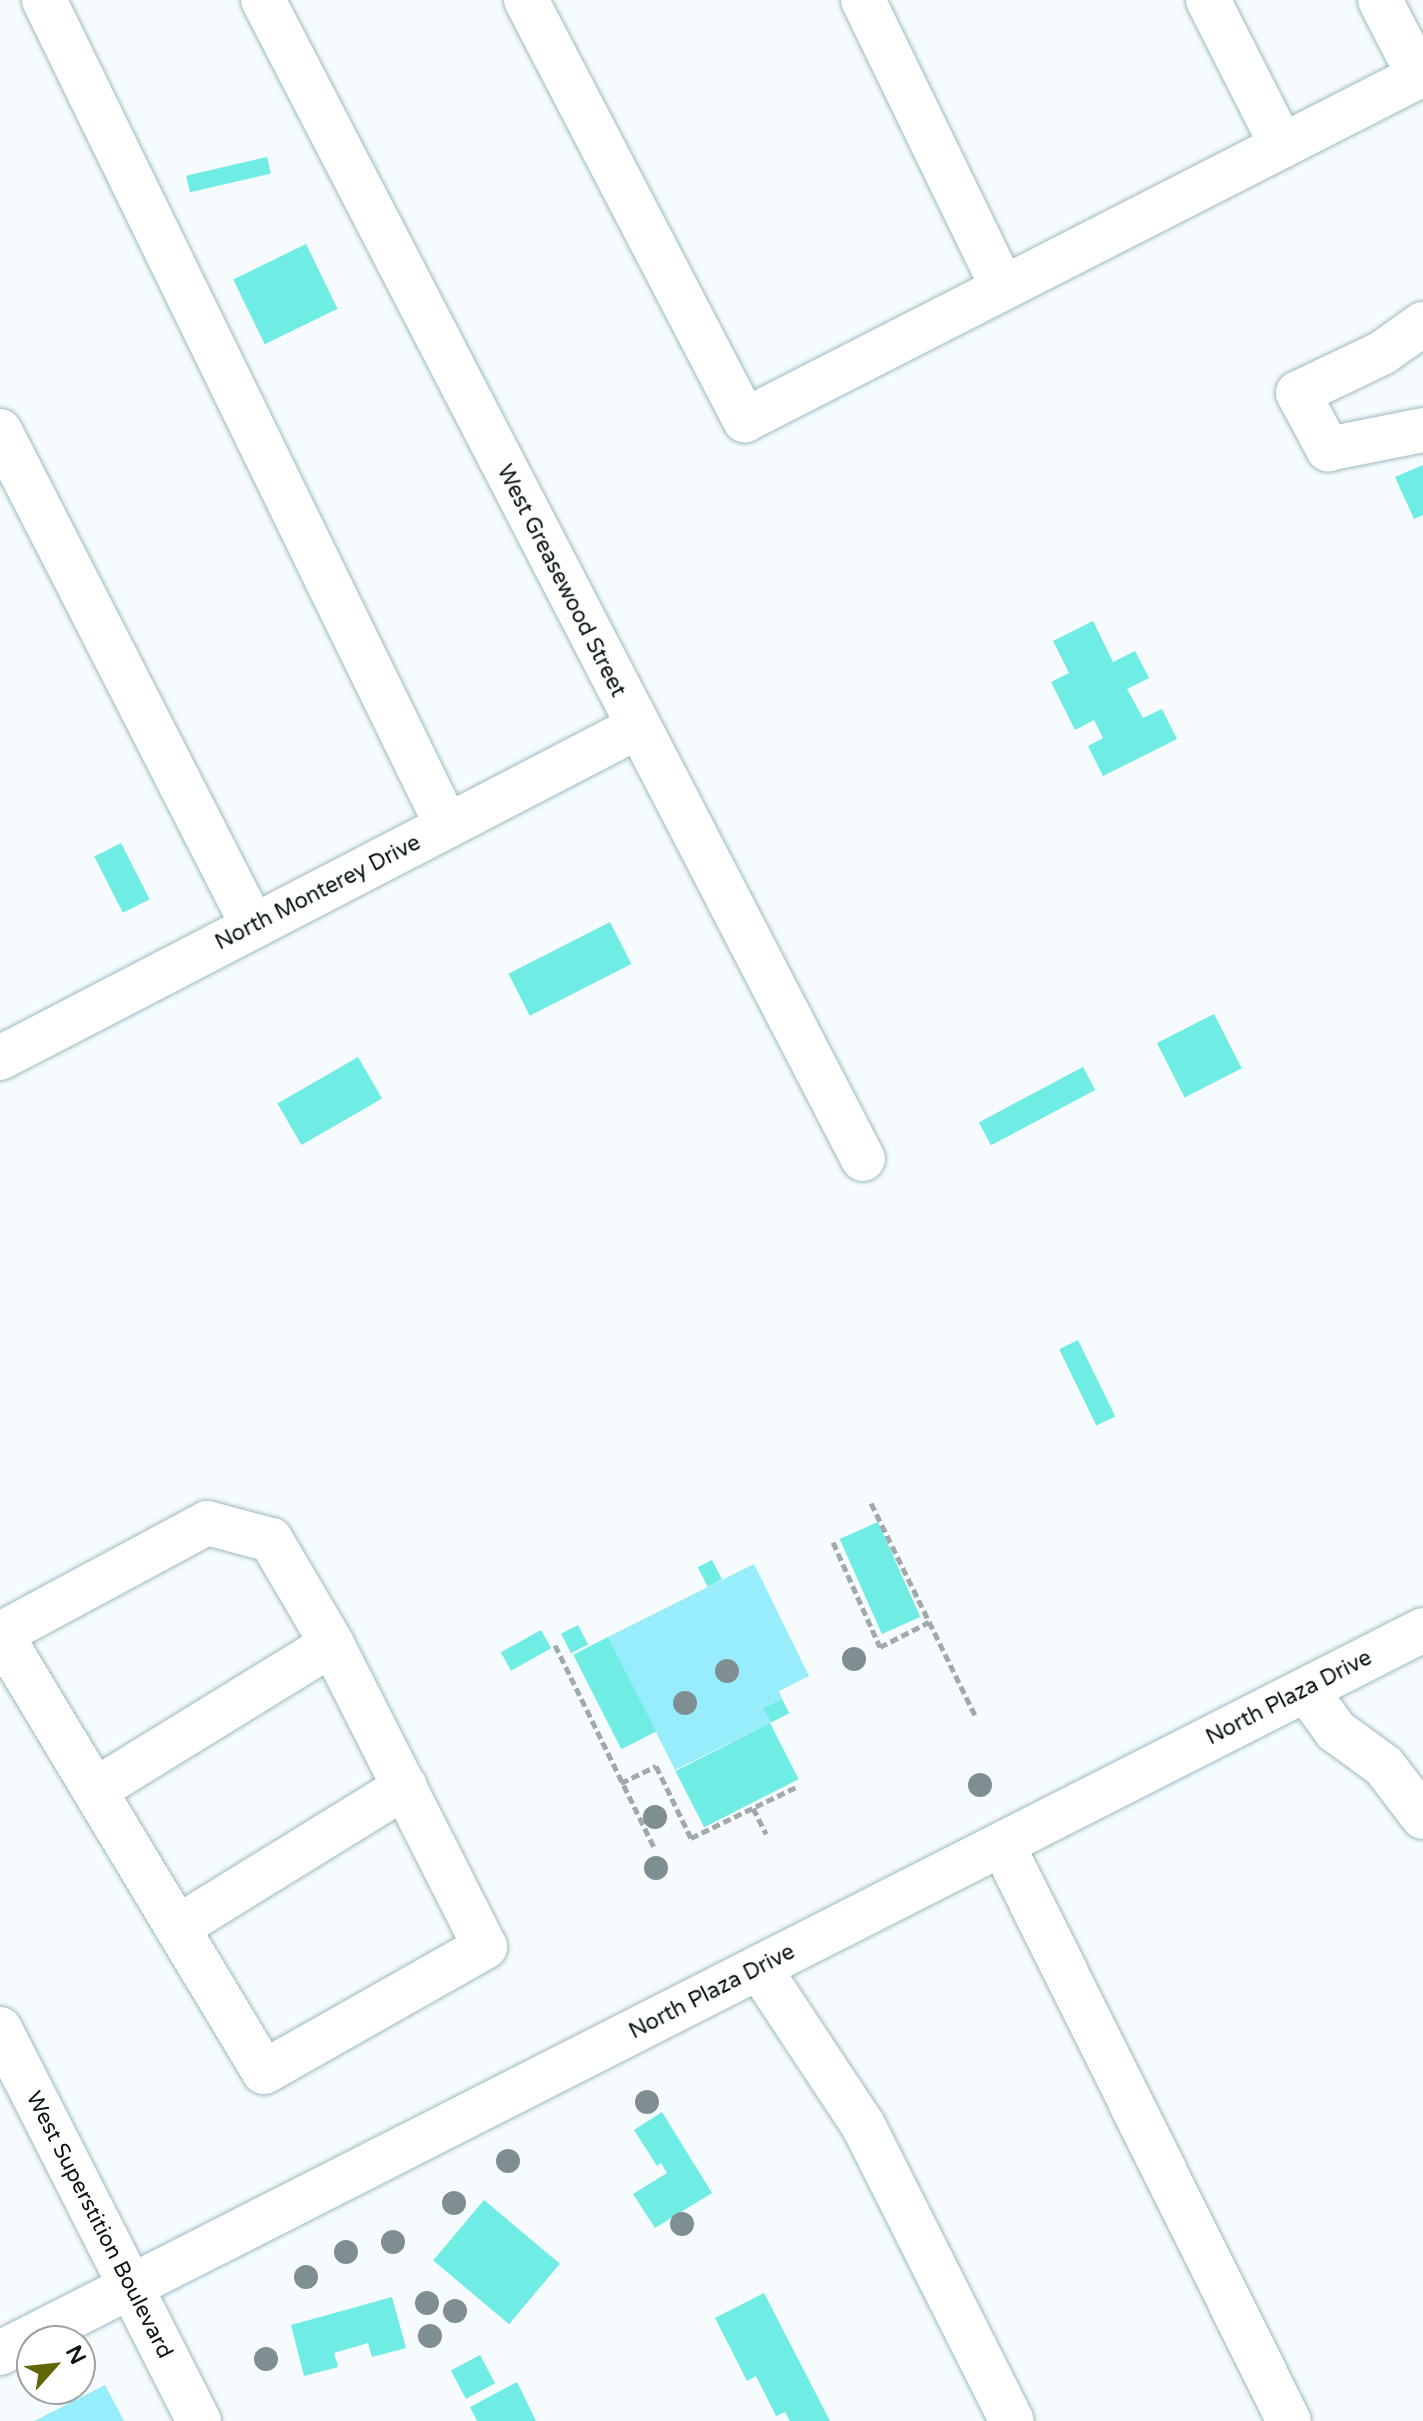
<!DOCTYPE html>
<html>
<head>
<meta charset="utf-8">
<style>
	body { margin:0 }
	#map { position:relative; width:1423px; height:2421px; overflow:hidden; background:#f6fcfd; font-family:"Varela Round",sans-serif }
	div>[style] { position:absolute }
	.green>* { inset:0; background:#97edfb }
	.building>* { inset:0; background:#6fece3; transform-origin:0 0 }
	.path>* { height:5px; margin-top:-2.5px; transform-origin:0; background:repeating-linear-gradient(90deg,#a1a9aa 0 8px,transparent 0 12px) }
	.roads { filter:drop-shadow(0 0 2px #9cbabf) drop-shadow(0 0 2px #9cbabf) }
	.minor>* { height:44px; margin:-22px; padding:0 22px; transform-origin:22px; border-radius:22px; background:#fff }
	.major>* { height:44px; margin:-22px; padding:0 22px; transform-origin:22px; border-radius:22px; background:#fff }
	.trees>* { width:24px; height:24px; margin:-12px; border-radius:50%; background:#7f8e91 }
	span { translate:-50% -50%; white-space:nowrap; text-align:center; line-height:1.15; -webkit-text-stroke:6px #fff; paint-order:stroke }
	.street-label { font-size:22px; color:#081314 }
	.north { position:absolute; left:16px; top:2325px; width:80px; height:80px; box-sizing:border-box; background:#fff; border:2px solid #9ca1a1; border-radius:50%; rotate:63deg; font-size:22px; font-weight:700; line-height:32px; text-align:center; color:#081314 }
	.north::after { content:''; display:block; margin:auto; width:28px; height:36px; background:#606604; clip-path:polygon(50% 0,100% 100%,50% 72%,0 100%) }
</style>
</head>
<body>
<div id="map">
	<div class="green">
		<i style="clip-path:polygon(754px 1564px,809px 1676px,779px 1691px,782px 1699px,764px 1709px,770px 1723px,675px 1770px,608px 1637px)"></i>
		<i style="clip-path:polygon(105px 2385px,124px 2421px,34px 2421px)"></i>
	</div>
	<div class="building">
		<i style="left:267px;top:157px;width:17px;height:83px;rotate:77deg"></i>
		<i style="left:306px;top:244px;width:72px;height:81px;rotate:64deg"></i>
		<i style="clip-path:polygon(1423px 465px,1423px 515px,1414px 519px,1395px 477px)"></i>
		<i style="clip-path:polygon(1093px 621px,1113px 662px,1135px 651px,1149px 678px,1127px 689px,1143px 718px,1162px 709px,1177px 739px,1103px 776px,1088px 746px,1103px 738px,1094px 720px,1075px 730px,1051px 682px,1069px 673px,1053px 641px)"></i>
		<i style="left:121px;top:843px;width:63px;height:30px;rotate:63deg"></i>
		<i style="left:610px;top:922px;width:47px;height:114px;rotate:63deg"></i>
		<i style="left:1214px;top:1014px;width:61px;height:64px;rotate:63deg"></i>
		<i style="left:358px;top:1057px;width:48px;height:93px;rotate:60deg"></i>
		<i style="left:1083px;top:1067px;width:26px;height:118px;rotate:62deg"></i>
		<i style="left:1078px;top:1340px;width:85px;height:21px;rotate:64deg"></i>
		<i style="left:878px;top:1522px;width:104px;height:42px;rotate:66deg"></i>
		<i style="left:712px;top:1560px;width:22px;height:16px;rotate:63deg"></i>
		<i style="left:578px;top:1625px;width:22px;height:19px;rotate:63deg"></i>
		<i style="left:541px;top:1630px;width:21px;height:46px;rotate:61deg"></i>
		<i style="left:608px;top:1637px;width:106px;height:39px;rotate:63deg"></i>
		<i style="left:782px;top:1699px;width:16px;height:21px;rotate:63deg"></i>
		<i style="left:770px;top:1723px;width:63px;height:106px;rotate:63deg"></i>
		<i style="clip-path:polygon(662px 2112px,712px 2193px,655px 2228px,633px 2194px,667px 2173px,661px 2163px,657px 2166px,634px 2130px)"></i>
		<i style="left:484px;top:2200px;width:99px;height:79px;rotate:40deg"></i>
		<i style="clip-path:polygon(764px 2293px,830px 2421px,790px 2421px,785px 2412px,776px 2416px,756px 2376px,747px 2381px,715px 2318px)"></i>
		<i style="clip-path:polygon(392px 2297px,406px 2348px,372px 2357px,368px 2343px,334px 2353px,338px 2367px,304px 2376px,291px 2325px)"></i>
		<i style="left:480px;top:2355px;width:32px;height:33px;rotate:62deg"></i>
		<i style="clip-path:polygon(517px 2382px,536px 2421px,477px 2421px,470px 2407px)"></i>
	</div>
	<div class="path">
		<i style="left:871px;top:1503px;width:236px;rotate:63.9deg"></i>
		<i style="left:833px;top:1542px;width:115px;rotate:65.9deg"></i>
		<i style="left:880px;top:1647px;width:55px;rotate:-27deg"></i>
		<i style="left:555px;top:1645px;width:227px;rotate:63.9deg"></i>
		<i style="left:621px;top:1783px;width:39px;rotate:-26deg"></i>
		<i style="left:656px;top:1766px;width:80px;rotate:64.1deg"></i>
		<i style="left:691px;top:1838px;width:117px;rotate:-25.9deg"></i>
		<i style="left:753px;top:1808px;width:29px;rotate:63deg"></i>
	</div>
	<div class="roads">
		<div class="minor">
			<i style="left:44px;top:0;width:919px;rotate:63.99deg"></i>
			<i style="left:263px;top:0;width:1305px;rotate:62.63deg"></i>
			<i style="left:526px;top:0;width:474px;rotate:62.5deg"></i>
			<i style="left:745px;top:420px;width:757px;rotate:-27.04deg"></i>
			<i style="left:1419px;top:76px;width:85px;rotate:-117.2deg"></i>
			<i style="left:863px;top:0;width:320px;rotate:64.1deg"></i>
			<i style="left:1208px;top:0;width:164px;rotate:63.1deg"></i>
			<i style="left:1423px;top:324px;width:50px;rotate:144.7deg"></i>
			<i style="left:1382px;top:353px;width:93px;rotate:154.5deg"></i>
			<i style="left:1298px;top:393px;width:64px;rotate:61.8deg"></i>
			<i style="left:1328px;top:449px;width:97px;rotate:-11.3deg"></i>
			<i style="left:0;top:431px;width:556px;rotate:62.93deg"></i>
			<i style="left:0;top:1058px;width:717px;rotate:-27.42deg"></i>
			<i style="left:0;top:1633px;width:512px;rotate:58.98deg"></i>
			<i style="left:264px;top:2072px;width:254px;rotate:-29.5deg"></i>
			<i style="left:485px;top:1947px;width:339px;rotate:-116.8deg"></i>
			<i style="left:332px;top:1644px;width:121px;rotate:-120.4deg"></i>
			<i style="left:271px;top:1540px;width:66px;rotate:-165.1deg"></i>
			<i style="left:207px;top:1523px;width:234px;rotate:151.7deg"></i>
			<i style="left:1306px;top:1690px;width:51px;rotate:53.8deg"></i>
			<i style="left:1336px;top:1731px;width:59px;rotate:36.1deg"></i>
			<i style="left:1384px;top:1766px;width:64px;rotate:52.6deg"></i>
			<i style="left:95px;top:1790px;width:278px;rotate:-31.6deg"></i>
			<i style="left:1002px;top:1844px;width:644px;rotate:63.55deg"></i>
			<i style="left:178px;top:1927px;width:267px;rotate:-31.7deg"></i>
			<i style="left:759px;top:1968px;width:188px;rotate:56.5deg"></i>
			<i style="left:863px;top:2125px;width:331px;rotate:63.3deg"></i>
			<i style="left:0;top:2353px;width:1596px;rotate:-26.93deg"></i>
		</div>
		<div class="major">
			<i style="left:0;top:2029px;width:440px;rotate:63.1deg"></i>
		</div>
	</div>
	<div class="trees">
		<i style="left:854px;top:1659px"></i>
		<i style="left:727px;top:1671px"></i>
		<i style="left:685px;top:1703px"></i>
		<i style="left:980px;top:1785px"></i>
		<i style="left:655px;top:1817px"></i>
		<i style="left:656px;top:1868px"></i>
		<i style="left:647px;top:2102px"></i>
		<i style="left:508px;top:2161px"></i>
		<i style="left:454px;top:2203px"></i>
		<i style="left:682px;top:2224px"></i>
		<i style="left:393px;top:2242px"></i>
		<i style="left:346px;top:2252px"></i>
		<i style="left:306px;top:2277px"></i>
		<i style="left:427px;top:2303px"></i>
		<i style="left:455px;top:2311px"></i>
		<i style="left:430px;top:2336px"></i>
		<i style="left:266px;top:2359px"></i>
	</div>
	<div class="street-label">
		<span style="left:561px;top:581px;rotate:63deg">West Greasewood Street</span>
		<span style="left:318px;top:893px;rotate:-27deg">North Monterey Drive</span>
		<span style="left:1289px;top:1698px;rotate:-27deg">North Plaza Drive</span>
		<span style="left:712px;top:1992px;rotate:-27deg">North Plaza Drive</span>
		<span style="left:99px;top:2225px;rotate:63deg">West Superstition Boulevard</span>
	</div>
	<div class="north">N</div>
</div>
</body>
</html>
